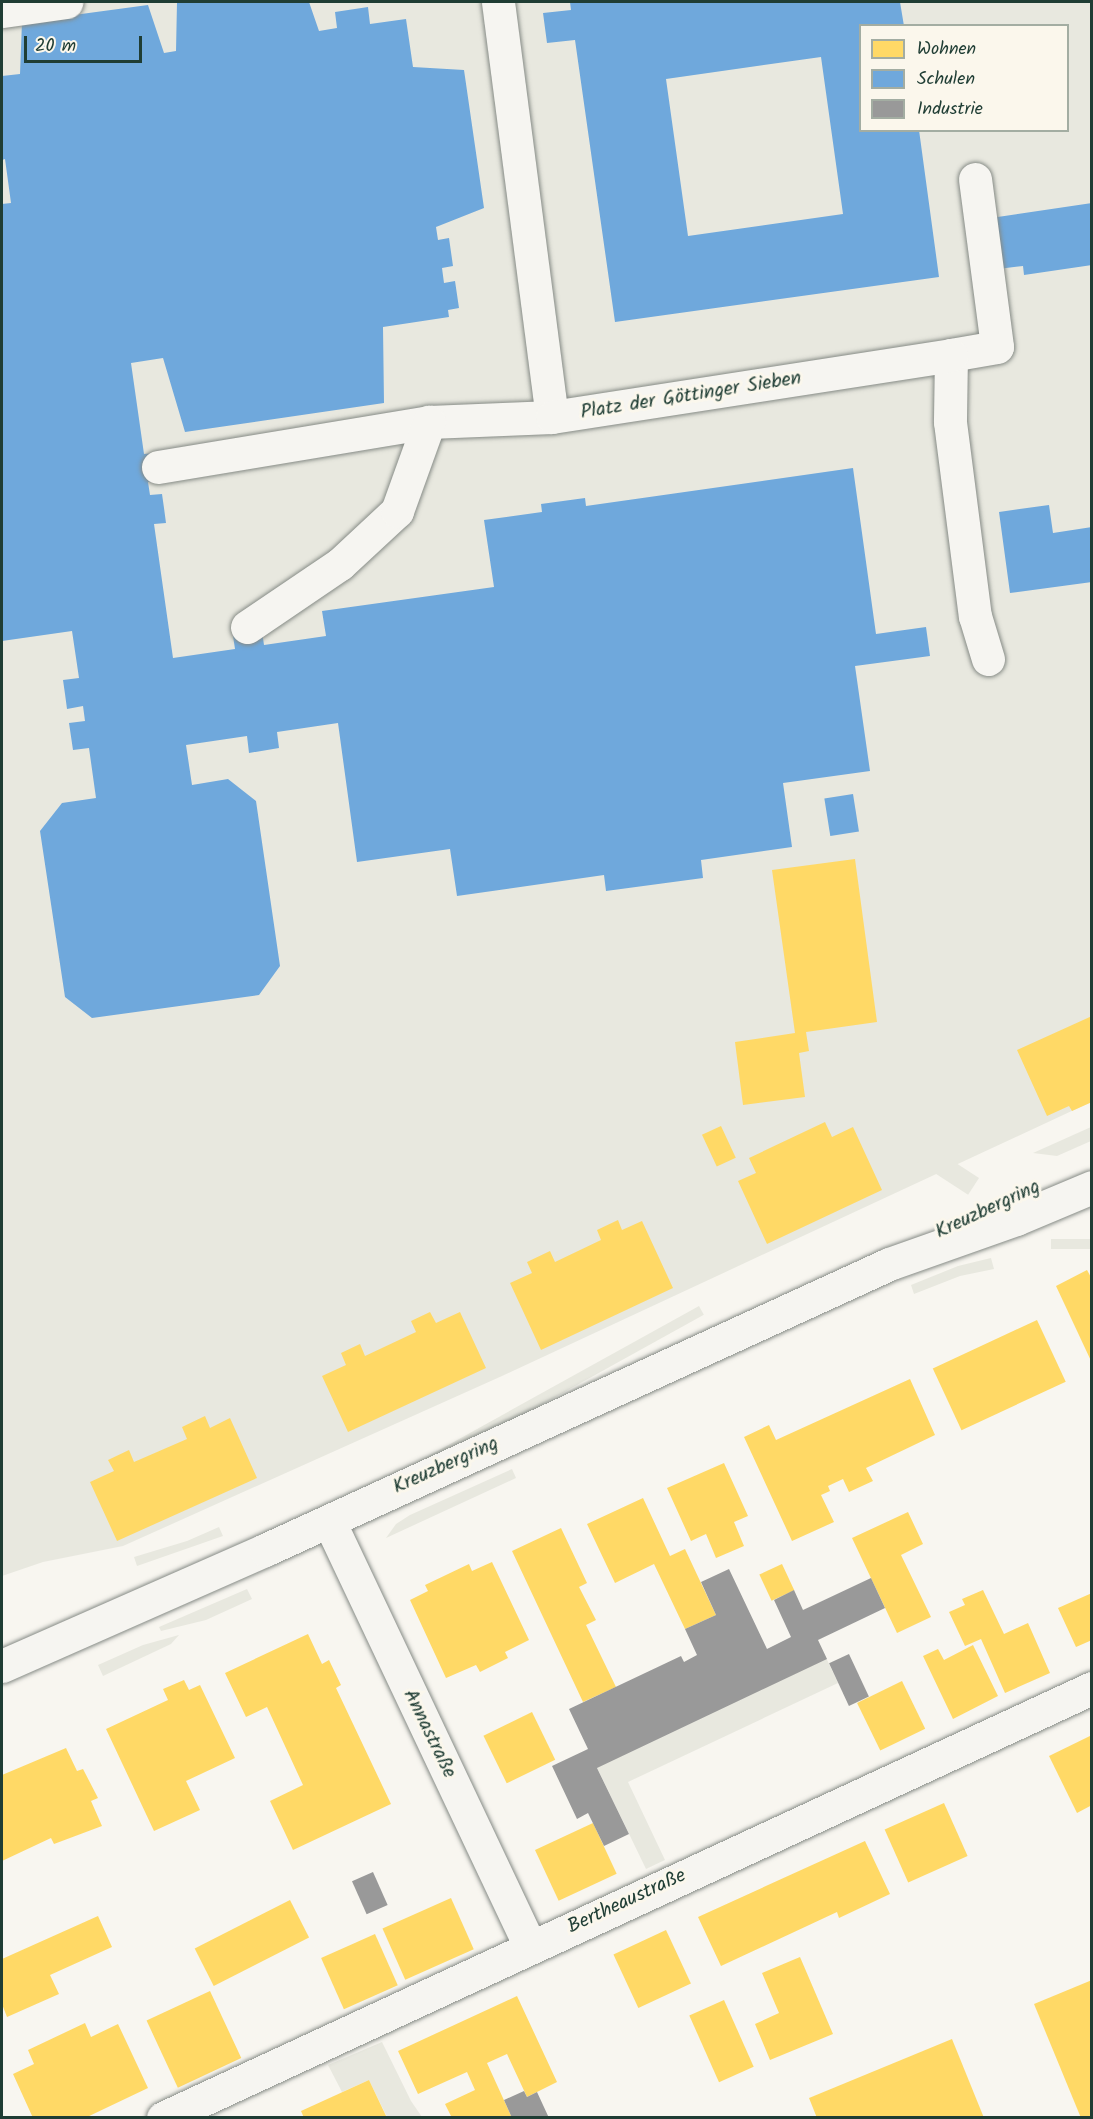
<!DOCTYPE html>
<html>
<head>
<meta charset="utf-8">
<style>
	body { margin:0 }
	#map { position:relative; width:1093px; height:2119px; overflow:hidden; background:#f8f6f0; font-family:Kalam,sans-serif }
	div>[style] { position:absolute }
	.built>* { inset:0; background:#e8e8df; transform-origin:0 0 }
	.homes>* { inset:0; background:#ffd966; transform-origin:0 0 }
	.schools>* { inset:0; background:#6fa8dc; transform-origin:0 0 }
	.industry>* { inset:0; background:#999; transform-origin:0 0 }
	.roads { filter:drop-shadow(0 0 2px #868b86) drop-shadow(0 0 2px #868b86) }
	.minor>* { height:33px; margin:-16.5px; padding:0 16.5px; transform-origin:16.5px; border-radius:16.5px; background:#f6f5f1 }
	span { translate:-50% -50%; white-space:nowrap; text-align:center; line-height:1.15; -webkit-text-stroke:6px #fbf7ec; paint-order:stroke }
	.street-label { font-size:20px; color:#1f3d34 }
	.frame { position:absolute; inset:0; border:3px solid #1f3d34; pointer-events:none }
	.legend { position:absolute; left:859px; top:24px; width:210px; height:108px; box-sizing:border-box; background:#fbf7ec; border:2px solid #a3ada2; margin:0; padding:8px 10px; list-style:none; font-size:18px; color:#1f3d34 }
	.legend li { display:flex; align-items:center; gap:12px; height:30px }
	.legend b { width:30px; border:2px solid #a3ada2 }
	.scale { position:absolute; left:24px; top:36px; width:118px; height:27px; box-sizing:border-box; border:3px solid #1f3d34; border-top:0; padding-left:8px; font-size:18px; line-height:21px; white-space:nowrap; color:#1f3d34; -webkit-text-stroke:4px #fbf7ec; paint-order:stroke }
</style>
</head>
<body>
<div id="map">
	<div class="built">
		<i style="clip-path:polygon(evenodd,2px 2px,1091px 2px,1091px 1102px,502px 1376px,123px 1546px,43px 1562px,2px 1576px,2px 2px,860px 26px,1068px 26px,1068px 130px,860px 130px,860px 26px)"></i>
		<i style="clip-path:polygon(1091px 1127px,1091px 1141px,1057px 1156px,1033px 1153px)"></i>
		<i style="left:979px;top:1178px;width:20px;height:223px;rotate:123deg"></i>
		<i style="left:1091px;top:1239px;width:10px;height:40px;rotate:90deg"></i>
		<i style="clip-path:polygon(991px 1258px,994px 1269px,960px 1276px,914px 1294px,911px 1285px,958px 1266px)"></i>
		<i style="left:699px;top:1306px;width:10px;height:367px;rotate:61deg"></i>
		<i style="clip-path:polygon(512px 1469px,516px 1478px,386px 1538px,396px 1524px,410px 1515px)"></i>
		<i style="clip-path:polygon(219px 1527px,223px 1536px,137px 1566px,134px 1557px,187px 1541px)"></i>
		<i style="clip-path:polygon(247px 1589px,252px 1599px,206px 1620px,161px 1631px,159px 1627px)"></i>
		<i style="clip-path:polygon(812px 1628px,838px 1683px,628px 1782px,665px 1860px,646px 1869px,588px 1749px,767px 1649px)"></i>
		<i style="clip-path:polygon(179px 1635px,171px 1644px,103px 1676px,98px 1665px,143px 1645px)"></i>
		<i style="clip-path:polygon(382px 2042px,411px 2101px,422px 2117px,387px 2117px,369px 2080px,342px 2092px,328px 2065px)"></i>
	</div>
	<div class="homes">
		<i style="clip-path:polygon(855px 859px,877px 1022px,806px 1032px,809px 1051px,799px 1053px,805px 1097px,743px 1105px,735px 1042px,795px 1033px,772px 870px)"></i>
		<i style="clip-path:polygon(1092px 1016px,1092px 1102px,1072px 1111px,1069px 1106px,1047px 1116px,1017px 1050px)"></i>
		<i style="clip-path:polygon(825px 1122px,832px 1137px,853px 1127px,882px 1190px,767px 1244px,738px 1181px,756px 1173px,749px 1158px)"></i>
		<i style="left:721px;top:1126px;width:35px;height:21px;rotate:65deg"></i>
		<i style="clip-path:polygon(618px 1220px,622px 1230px,642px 1221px,673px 1288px,541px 1350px,510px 1283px,532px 1273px,527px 1262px,550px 1251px,555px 1262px,601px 1240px,597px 1230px)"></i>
		<i style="clip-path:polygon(1087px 1270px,1092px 1279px,1092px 1363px,1056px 1286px)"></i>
		<i style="clip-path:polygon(430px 1312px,436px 1323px,460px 1312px,486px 1368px,348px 1432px,322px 1376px,346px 1365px,341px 1353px,360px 1344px,365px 1356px,416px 1332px,411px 1321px)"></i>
		<i style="left:1037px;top:1320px;width:68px;height:115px;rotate:65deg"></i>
		<i style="clip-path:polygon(910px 1379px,935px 1435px,866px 1468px,873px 1481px,849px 1492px,843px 1479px,828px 1486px,830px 1491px,821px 1495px,834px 1522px,792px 1541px,744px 1437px,769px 1425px,776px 1440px)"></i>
		<i style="clip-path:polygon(205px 1416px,210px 1428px,230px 1418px,257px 1478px,117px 1541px,90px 1482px,114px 1471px,108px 1460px,129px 1450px,134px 1462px,187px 1439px,182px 1427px)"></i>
		<i style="clip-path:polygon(724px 1463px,748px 1516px,734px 1522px,744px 1546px,716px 1558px,706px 1534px,691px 1541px,667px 1488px)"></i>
		<i style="clip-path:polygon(643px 1498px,670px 1556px,685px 1549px,716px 1615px,685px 1629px,654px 1564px,615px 1583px,587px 1524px)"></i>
		<i style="clip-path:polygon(908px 1512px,923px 1544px,901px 1555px,931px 1617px,897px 1633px,852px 1538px)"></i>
		<i style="clip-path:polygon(561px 1528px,587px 1583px,579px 1587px,596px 1620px,586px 1625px,616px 1687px,583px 1702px,512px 1551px)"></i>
		<i style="clip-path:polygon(492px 1562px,529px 1640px,505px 1652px,508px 1658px,480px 1672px,476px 1665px,446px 1678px,410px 1600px,428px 1591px,425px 1585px,469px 1564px,472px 1571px)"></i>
		<i style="left:782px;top:1564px;width:29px;height:25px;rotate:65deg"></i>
		<i style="clip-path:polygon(983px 1590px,1004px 1634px,1028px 1623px,1050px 1673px,1005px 1693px,981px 1639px,965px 1646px,949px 1612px,965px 1605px,962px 1599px)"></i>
		<i style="clip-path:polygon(1092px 1593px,1092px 1640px,1076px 1647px,1058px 1608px)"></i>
		<i style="clip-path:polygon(308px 1634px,322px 1664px,329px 1660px,341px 1685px,336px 1688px,391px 1804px,293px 1850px,270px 1801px,303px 1785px,267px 1707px,246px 1717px,225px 1673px)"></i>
		<i style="clip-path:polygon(973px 1645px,998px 1696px,953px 1719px,923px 1656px,938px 1649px,944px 1660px)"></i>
		<i style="clip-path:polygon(184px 1680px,189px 1690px,200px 1685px,235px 1758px,186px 1781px,200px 1810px,154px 1831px,106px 1729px,168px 1700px,163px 1689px)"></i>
		<i style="left:902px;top:1681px;width:53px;height:50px;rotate:64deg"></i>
		<i style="left:532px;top:1712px;width:53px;height:54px;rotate:64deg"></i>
		<i style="clip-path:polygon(1092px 1735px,1092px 1805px,1077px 1813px,1049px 1756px)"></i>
		<i style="clip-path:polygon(66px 1748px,77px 1771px,83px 1769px,98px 1798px,91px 1801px,102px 1826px,54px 1844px,51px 1838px,2px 1861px,2px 1775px)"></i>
		<i style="left:944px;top:1803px;width:58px;height:65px;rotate:66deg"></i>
		<i style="left:593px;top:1823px;width:56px;height:64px;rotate:65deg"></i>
		<i style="clip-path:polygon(865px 1841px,890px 1894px,839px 1918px,837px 1912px,721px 1966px,698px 1917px)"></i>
		<i style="left:451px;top:1898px;width:56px;height:75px;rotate:66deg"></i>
		<i style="left:290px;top:1900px;width:42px;height:107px;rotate:63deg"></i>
		<i style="clip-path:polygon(98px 1916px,112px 1947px,50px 1975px,59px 1994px,7px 2017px,2px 2004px,2px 1959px)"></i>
		<i style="left:666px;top:1930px;width:59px;height:58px;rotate:65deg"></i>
		<i style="left:375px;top:1934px;width:56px;height:59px;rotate:66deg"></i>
		<i style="clip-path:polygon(800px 1957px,833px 2034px,770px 2060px,755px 2024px,779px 2013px,762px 1973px)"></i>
		<i style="clip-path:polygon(1092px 1980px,1092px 2118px,1081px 2118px,1034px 2004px)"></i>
		<i style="left:210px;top:1991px;width:74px;height:70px;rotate:65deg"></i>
		<i style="clip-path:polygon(517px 1996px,557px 2082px,527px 2097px,507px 2054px,487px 2063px,512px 2118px,452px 2118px,445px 2104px,475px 2090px,467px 2072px,418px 2094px,398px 2051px)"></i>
		<i style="left:724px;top:2000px;width:73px;height:38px;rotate:66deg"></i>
		<i style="clip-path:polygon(85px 2023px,91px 2037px,118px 2024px,148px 2088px,85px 2118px,33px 2118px,13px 2074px,34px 2064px,28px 2050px)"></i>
		<i style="clip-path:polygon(952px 2039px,984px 2118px,817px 2118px,809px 2098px)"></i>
		<i style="clip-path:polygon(369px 2080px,387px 2118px,304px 2118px,301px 2111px)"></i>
	</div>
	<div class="schools">
		<i style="clip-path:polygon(177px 2px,309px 2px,319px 31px,337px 28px,335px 12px,368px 7px,370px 24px,406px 19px,413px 67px,464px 70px,484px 208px,436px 227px,438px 240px,449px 238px,453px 266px,442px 268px,444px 283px,455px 281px,459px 308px,448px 310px,449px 317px,383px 327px,384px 403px,185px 432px,163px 358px,131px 363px,144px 454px,156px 453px,160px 481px,148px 482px,150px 495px,162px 494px,164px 508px,166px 523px,154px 524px,173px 658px,235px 649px,232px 629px,261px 625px,264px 645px,326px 636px,322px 611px,494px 587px,484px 520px,542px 512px,541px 504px,585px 498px,586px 506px,853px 468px,876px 634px,926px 627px,930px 656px,855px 666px,870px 771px,783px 783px,792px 847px,701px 860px,703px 878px,606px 891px,604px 875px,457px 896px,450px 849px,357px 862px,338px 723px,277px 732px,279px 748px,249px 753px,247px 736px,186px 745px,192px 785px,228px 779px,256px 801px,280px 966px,259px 995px,92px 1018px,65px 997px,40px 831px,62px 803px,96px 798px,89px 748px,73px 750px,69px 723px,85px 721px,83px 706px,67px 709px,65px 694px,63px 680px,79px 678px,72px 631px,2px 641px,2px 204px,11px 203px,5px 159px,2px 160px,2px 76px,20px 74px,22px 22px,148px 5px,164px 53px,176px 51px)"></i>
		<i style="clip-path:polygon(evenodd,570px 2px,900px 2px,904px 26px,860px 26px,860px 130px,919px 130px,939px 277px,615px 322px,575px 40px,547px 43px,543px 13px,571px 10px,570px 2px,821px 57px,843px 214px,688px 236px,666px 79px,821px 57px)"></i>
		<i style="clip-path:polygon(1092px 203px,1092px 265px,1024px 275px,1023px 266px,998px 269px,991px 218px)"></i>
		<i style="clip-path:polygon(1049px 505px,1053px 533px,1092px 527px,1092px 582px,1010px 593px,999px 512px)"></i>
		<i style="left:853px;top:794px;width:38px;height:29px;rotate:81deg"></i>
	</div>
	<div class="industry">
		<i style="clip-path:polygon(729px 1569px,767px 1649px,791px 1637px,774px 1600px,794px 1590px,803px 1610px,871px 1578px,885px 1608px,818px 1640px,827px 1659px,597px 1768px,629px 1834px,604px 1846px,588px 1813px,577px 1819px,552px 1766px,588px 1749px,569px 1709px,681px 1656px,684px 1662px,697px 1655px,685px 1629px,716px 1615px,701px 1582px)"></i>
		<i style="left:849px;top:1654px;width:47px;height:22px;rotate:65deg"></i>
		<i style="left:373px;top:1872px;width:36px;height:23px;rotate:66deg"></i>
		<i style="clip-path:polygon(524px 2091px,527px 2097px,537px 2092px,549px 2118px,512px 2118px,504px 2100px)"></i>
	</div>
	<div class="roads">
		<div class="minor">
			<i style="left:498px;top:2px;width:418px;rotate:82.6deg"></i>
			<i style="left:2px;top:11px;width:65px;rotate:-8deg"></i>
			<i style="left:975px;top:179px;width:169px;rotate:82.5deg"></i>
			<i style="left:997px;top:347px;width:47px;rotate:170.1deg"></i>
			<i style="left:951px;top:355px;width:67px;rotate:90.9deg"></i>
			<i style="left:950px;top:422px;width:196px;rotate:82.7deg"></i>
			<i style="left:975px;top:616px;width:45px;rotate:73.2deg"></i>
			<i style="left:158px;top:467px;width:275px;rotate:-9.4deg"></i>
			<i style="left:429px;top:422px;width:123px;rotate:-2.3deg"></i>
			<i style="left:552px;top:417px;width:404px;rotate:-8.8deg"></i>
			<i style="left:247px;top:627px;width:112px;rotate:-34.1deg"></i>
			<i style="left:340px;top:564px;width:78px;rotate:-42.9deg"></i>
			<i style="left:397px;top:511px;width:95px;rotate:-70.2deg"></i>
			<i style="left:329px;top:1521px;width:471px;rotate:64.7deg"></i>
			<i style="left:2px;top:1666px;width:287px;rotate:-23.8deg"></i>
			<i style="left:265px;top:1550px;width:686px;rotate:-24.62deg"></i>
			<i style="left:889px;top:1264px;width:135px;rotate:-19.5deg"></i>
			<i style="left:1016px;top:1219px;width:82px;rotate:-22.8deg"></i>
			<i style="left:163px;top:2118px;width:1024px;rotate:-24.84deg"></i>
		</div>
	</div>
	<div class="street-label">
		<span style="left:691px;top:396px;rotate:-9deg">Platz der Göttinger Sieben</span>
		<span style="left:988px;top:1210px;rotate:-25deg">Kreuzbergring</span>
		<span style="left:446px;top:1466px;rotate:-24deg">Kreuzbergring</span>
		<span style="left:429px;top:1734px;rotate:64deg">Annastraße</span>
		<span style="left:627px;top:1902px;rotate:-25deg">Bertheaustraße</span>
	</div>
	<div class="frame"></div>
	<ul class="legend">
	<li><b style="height:16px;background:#ffd966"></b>Wohnen</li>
	<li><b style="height:16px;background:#6fa8dc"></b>Schulen</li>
	<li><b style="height:16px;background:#999"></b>Industrie</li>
	</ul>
	<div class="scale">20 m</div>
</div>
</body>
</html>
